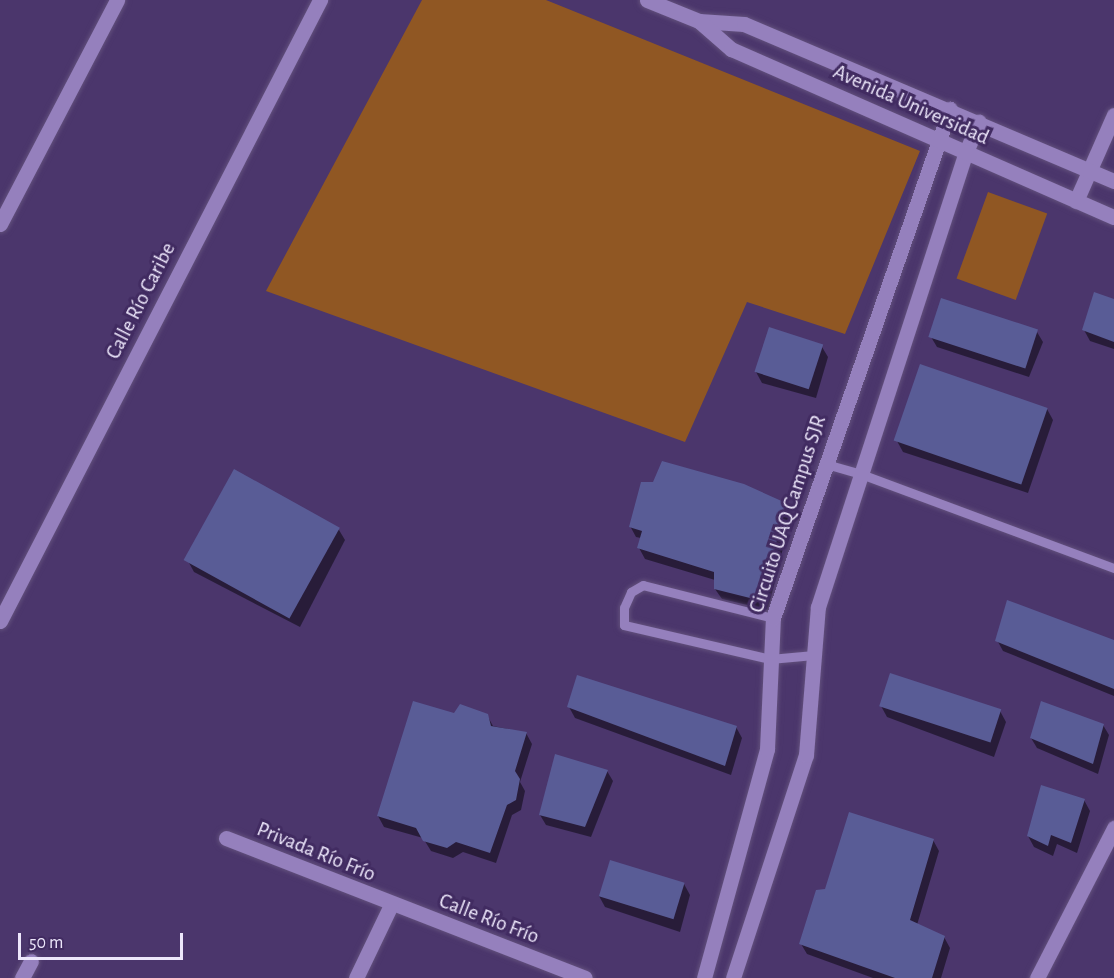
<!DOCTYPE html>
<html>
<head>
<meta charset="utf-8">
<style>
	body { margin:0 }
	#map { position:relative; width:1114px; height:978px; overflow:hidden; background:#4b366c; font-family:"Alegreya Sans",sans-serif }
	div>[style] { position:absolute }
	.green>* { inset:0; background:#905723; transform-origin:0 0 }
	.shadow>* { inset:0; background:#0007 }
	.building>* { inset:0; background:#595c96; transform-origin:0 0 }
	.roads { filter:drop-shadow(0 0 2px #62507c) drop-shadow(0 0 2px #62507c) }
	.service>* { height:9px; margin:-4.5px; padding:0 4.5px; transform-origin:4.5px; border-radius:4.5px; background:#9580bd }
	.minor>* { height:15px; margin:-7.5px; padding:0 7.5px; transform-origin:7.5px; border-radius:7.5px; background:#9580bd }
	.secondary>* { height:15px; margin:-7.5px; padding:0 7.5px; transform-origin:7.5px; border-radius:7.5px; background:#9580bd }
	span { translate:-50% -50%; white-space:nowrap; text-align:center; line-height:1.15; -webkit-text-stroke:6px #412b61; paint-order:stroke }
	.street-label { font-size:21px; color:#ede7fb }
	.scale { position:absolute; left:18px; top:933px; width:165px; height:27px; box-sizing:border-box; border:3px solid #ede7fb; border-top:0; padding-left:8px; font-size:18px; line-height:21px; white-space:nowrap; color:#ede7fb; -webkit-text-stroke:4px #412b61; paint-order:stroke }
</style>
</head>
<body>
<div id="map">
	<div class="green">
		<i style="clip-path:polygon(422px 0,546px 0,920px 151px,845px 334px,747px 302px,685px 442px,266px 291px)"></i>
		<i style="left:988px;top:192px;width:63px;height:92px;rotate:20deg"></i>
	</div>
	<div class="shadow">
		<i style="clip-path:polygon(1114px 301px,1114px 349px,1090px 341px,1084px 330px)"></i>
		<i style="clip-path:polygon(1037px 332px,1043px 342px,1029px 377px,937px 347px,931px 337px)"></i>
		<i style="clip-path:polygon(822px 347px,828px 357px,816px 398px,762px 383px,756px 372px)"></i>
		<i style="clip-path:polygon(1047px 409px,1053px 420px,1028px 493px,903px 452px,897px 441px)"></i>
		<i style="clip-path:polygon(785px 504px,791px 515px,768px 610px,722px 599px,715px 589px,715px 580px,645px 559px,639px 548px,641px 538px,636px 537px,630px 526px)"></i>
		<i style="clip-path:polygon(339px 530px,345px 540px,300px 627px,194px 572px,188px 561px)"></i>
		<i style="clip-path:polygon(997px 640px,1114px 641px,1114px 696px,1003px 651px)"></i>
		<i style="clip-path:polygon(881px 706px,1000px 711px,1006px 722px,994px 757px,887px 717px)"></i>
		<i style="clip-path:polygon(569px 707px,736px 727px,742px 738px,731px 775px,575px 718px)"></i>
		<i style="clip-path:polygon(455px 715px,487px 715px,493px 726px,526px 733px,532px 744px,520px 782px,525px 791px,521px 810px,512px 815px,496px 863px,463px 852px,453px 858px,431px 851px,423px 838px,384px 827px,378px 816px)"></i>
		<i style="clip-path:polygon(1103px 725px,1109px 735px,1098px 774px,1037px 748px,1031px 738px)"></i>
		<i style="clip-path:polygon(607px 771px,613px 781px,591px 837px,546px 825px,540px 815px)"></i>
		<i style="clip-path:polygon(1084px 800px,1090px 811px,1077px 853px,1057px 844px,1053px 856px,1034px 847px,1028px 836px)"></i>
		<i style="clip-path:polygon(933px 840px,939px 851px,917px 925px,944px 937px,950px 948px,941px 978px,873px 978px,807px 954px,801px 944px,826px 890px)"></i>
		<i style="clip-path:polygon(684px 884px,690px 895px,680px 932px,605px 907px,599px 896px)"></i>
	</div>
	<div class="building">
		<i style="clip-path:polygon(1094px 292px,1114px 299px,1114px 342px,1082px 330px)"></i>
		<i style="left:941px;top:298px;width:102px;height:41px;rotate:18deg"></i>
		<i style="left:769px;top:327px;width:57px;height:47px;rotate:18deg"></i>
		<i style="left:920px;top:364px;width:135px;height:81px;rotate:19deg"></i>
		<i style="clip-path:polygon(662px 461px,744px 484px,786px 503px,762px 601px,714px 589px,714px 572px,637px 548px,642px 531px,629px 527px,641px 482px,653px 482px)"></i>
		<i style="left:234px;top:469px;width:121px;height:104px;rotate:29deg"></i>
		<i style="clip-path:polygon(1007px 600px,1114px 640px,1114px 689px,995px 641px)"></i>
		<i style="left:890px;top:673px;width:117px;height:35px;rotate:18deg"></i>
		<i style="clip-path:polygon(577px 675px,737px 726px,725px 766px,567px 707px)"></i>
		<i style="clip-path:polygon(413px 701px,454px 713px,460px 704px,488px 714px,491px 726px,527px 732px,515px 771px,520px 779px,516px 800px,507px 805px,490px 853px,456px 842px,447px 848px,423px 841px,416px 828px,377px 816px)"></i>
		<i style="clip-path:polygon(1041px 701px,1104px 724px,1093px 764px,1030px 738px)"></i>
		<i style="clip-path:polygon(555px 754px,608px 770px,585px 827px,539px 815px)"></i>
		<i style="clip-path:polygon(1041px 785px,1085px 799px,1071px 843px,1051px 835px,1048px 846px,1027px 836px)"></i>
		<i style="clip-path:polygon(849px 812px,934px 839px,910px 920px,945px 936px,932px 978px,895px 978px,799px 944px,816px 890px,825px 889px)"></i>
		<i style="left:610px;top:860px;width:78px;height:38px;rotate:17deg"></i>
	</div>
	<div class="roads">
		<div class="service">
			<i style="left:826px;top:464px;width:36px;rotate:16deg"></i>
			<i style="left:861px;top:474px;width:270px;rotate:20.4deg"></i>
			<i style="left:773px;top:618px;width:134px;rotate:-165.8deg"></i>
			<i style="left:643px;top:585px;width:14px;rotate:150deg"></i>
			<i style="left:631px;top:592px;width:17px;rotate:114deg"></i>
			<i style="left:624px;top:608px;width:17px;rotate:90deg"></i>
			<i style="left:624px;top:625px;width:150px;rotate:13.1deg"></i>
			<i style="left:770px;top:659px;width:44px;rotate:-5.2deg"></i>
		</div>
		<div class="minor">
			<i style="left:1076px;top:201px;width:94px;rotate:-66.2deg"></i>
			<i style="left:0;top:224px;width:253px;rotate:-62.4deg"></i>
			<i style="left:0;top:621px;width:699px;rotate:-62.74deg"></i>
			<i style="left:226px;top:838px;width:385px;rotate:21.3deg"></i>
			<i style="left:22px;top:978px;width:19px;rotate:-62deg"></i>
			<i style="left:356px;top:978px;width:81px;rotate:-64.4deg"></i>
			<i style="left:704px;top:978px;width:238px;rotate:-74.6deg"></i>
			<i style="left:767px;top:749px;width:131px;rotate:-87.4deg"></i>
			<i style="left:773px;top:618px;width:539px;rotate:-70.83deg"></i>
			<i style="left:733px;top:978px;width:235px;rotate:-71.9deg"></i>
			<i style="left:806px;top:755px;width:148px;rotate:-85.4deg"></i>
			<i style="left:818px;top:607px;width:478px;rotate:-72deg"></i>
			<i style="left:966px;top:152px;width:33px;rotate:-67deg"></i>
			<i style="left:1037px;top:978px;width:169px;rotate:-62.8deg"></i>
		</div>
		<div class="secondary">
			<i style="left:647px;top:0;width:56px;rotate:22deg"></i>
			<i style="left:699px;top:21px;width:45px;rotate:3.8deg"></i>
			<i style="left:744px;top:24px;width:402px;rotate:23deg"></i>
			<i style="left:699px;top:21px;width:43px;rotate:41.2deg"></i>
			<i style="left:731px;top:49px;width:418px;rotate:23.7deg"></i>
		</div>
	</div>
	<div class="street-label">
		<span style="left:911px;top:105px;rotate:24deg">Avenida Universidad</span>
		<span style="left:141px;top:301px;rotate:-63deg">Calle Río Caribe</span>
		<span style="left:788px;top:514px;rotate:-72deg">Circuito UAQ Campus SJR</span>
		<span style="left:316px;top:852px;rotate:22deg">Privada Río Frío</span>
		<span style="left:489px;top:919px;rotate:21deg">Calle Río Frío</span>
	</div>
	<div class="scale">50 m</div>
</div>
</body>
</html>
